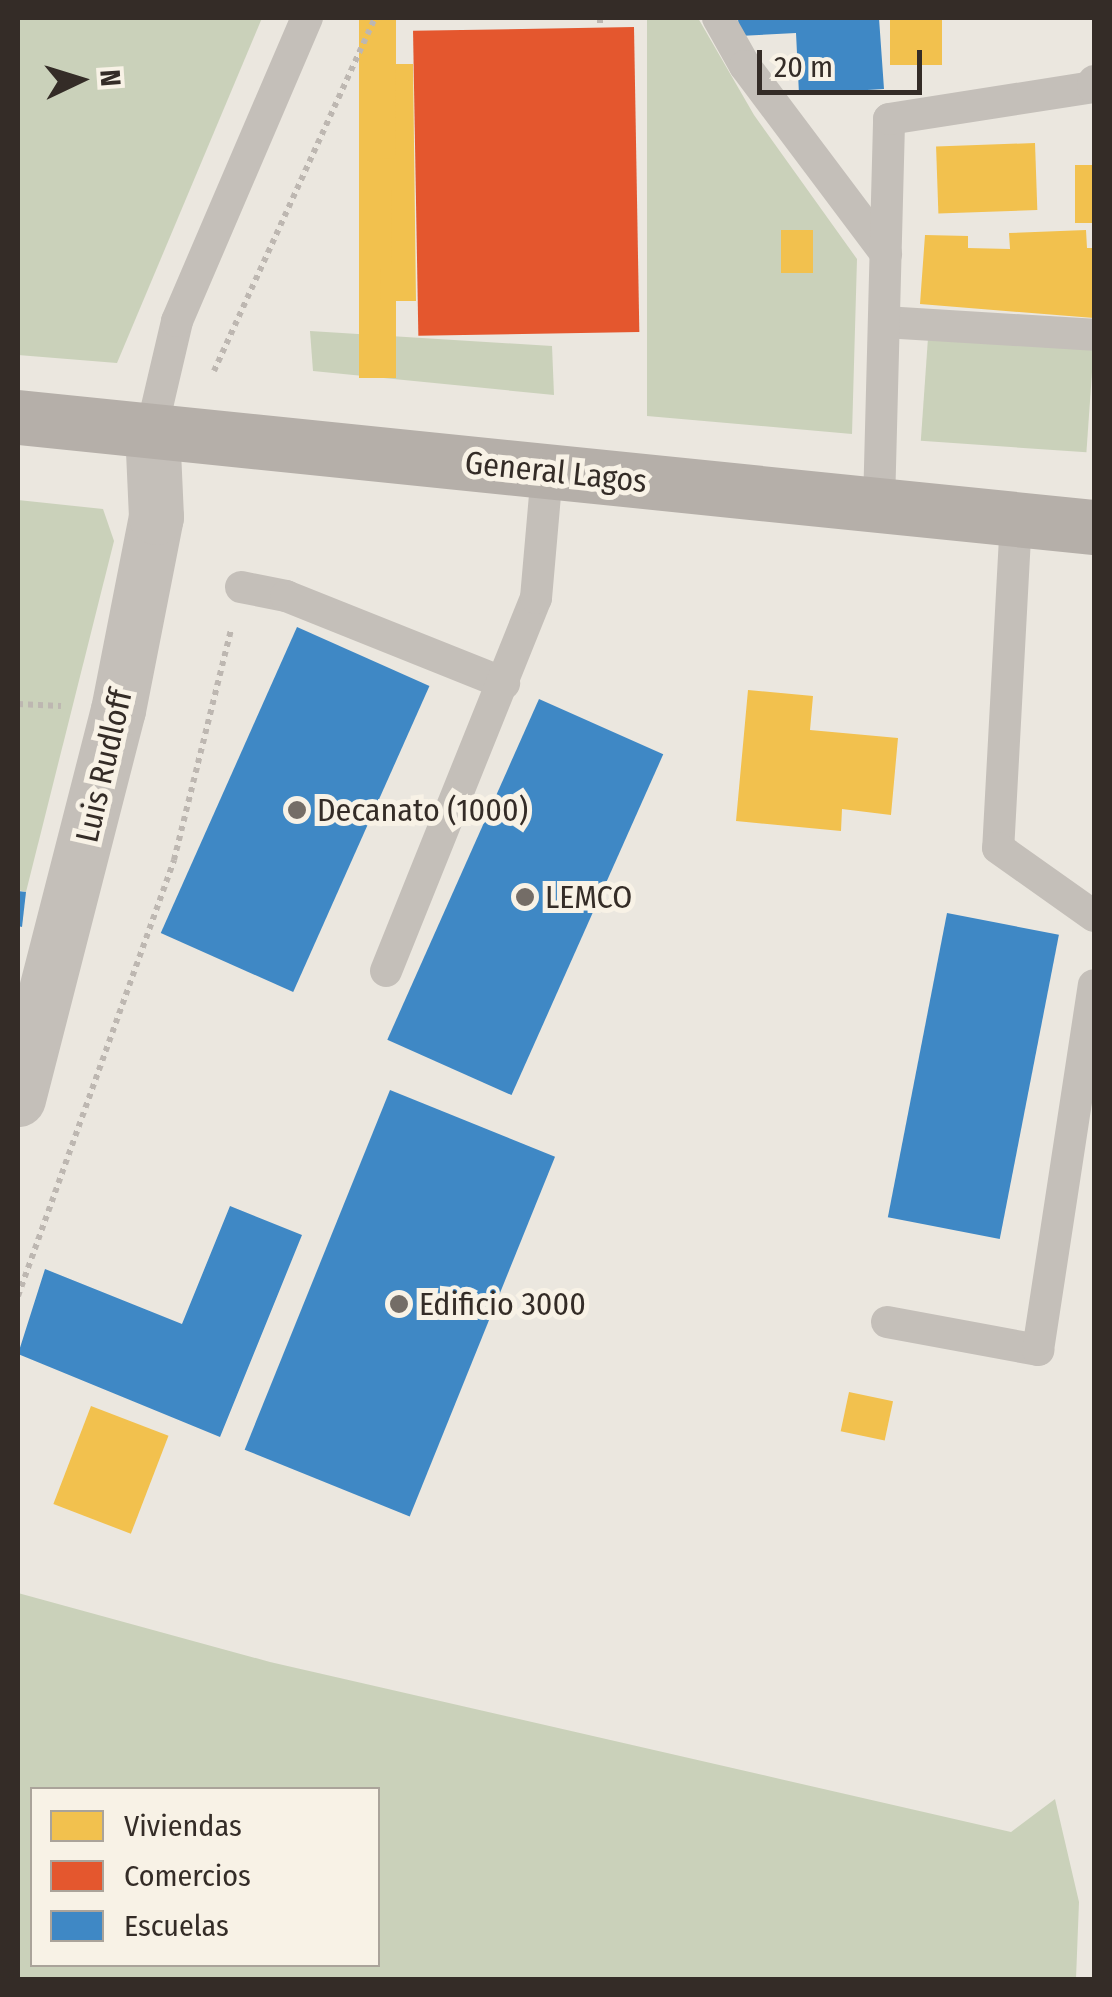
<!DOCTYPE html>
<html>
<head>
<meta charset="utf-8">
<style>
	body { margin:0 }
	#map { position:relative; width:1112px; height:1997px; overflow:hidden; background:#ebe7df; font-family:"Fira Sans Condensed",sans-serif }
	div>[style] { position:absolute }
	.green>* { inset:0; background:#cad1ba; transform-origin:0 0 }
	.homes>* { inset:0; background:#f2c14e; transform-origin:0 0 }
	.shops>* { inset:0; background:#e4572e; transform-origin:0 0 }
	.schools>* { inset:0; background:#3f88c5; transform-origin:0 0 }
	.path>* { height:6px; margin-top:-3px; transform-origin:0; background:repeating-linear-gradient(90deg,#bdb7b1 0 5px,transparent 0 10px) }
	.service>* { height:32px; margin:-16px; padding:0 16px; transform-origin:16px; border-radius:16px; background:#c4bfb9 }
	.minor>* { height:55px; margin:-27.5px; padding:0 27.5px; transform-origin:27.5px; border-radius:27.5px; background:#c4bfb9 }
	.secondary>* { height:55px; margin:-27.5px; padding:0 27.5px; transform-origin:27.5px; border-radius:27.5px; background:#b5afa9 }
	.dots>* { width:28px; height:28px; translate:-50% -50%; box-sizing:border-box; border:5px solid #f8f2e6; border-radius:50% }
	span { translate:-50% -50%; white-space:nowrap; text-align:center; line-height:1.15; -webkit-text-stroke:10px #f8f2e6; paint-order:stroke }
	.street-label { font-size:32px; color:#342c27 }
	.poi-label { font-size:32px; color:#342c27 }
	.left { translate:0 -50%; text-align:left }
	.frame { position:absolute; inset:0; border:20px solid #342c27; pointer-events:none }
	.legend { position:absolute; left:30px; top:1787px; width:350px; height:180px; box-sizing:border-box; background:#f8f2e6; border:2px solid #aaa39a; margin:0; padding:12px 18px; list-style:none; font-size:30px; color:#342c27 }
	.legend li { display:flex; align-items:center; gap:20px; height:50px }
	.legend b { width:50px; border:2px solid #aaa39a }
	.north { position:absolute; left:30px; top:30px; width:100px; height:100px; -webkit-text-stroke:8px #f8f2e6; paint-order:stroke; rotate:86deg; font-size:28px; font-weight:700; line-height:40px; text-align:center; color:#342c27 }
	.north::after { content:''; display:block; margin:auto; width:35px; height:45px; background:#342c27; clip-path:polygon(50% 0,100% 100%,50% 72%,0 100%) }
	.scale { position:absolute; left:757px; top:50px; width:165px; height:45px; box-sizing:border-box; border:5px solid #342c27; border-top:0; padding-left:12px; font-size:30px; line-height:35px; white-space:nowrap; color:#342c27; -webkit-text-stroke:8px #f8f2e6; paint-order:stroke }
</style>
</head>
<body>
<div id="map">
	<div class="green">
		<i style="clip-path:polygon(18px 18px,262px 18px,117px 363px,18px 355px)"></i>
		<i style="clip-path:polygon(647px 18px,698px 18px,754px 115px,857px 259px,852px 434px,647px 416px)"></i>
		<i style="clip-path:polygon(310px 331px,552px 346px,554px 395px,313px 371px)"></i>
		<i style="left:928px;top:338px;width:166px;height:103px;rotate:4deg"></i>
		<i style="clip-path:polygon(18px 500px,103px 509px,114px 541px,26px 892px,18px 890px)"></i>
		<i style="clip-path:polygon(evenodd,18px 1593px,270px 1662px,1011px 1832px,1055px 1799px,1079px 1902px,1076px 1979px,18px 1979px,18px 1593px,32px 1790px,378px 1790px,378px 1964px,32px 1964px,32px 1790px)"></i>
	</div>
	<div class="homes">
		<i style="left:359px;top:18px;width:37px;height:360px"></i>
		<i style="left:890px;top:18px;width:52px;height:47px"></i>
		<i style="clip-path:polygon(395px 64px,413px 64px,416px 301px,381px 301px,380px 268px,392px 268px,391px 188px,378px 188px,378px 159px,396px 158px)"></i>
		<i style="left:1035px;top:143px;width:67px;height:99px;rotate:88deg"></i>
		<i style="left:1075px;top:165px;width:19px;height:58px"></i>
		<i style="left:781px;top:230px;width:32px;height:43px"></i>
		<i style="clip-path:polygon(1086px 230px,1087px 248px,1094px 248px,1094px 318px,920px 304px,925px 235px,968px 236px,968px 248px,1010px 249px,1009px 233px)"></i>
		<i style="clip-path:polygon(748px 690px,813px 696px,810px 730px,898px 738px,891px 815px,842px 809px,841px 831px,736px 821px)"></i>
		<i style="left:849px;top:1392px;width:45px;height:40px;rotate:12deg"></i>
		<i style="left:91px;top:1406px;width:83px;height:105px;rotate:21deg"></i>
	</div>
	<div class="shops">
		<i style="left:634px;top:27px;width:305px;height:221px;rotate:89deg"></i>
	</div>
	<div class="schools">
		<i style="clip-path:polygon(738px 18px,879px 18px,884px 89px,799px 94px,796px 33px,739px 36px)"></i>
		<i style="left:297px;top:627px;width:145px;height:335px;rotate:24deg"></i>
		<i style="left:539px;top:699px;width:136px;height:373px;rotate:24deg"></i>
		<i style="clip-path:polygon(18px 891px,26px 892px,22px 927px,18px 926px)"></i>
		<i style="left:947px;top:913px;width:114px;height:310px;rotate:11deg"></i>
		<i style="left:390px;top:1090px;width:178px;height:388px;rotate:22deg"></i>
		<i style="clip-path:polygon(230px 1206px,302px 1235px,220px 1437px,18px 1354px,45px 1269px,182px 1324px)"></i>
	</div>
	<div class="path">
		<i style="left:600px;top:18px;width:10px;rotate:90deg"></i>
		<i style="left:214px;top:371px;width:388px;rotate:-65.5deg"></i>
		<i style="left:18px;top:704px;width:43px;rotate:2.7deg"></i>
		<i style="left:18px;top:1296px;width:463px;rotate:-70.3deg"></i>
		<i style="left:174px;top:860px;width:237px;rotate:-76.1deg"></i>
	</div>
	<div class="service">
		<i style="left:718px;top:18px;width:55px;rotate:60.6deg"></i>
		<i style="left:745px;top:66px;width:235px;rotate:53.1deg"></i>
		<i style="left:884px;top:322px;width:210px;rotate:3.5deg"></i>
		<i style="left:152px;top:428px;width:110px;rotate:-76.8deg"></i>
		<i style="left:177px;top:321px;width:330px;rotate:-66.8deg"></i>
		<i style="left:879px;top:505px;width:386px;rotate:-88.5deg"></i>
		<i style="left:889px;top:119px;width:206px;rotate:-8.9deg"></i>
		<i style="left:1093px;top:87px;width:6px;rotate:-81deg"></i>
		<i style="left:1016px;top:519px;width:329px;rotate:93.1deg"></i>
		<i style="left:998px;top:848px;width:118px;rotate:35.3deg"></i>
		<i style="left:241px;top:587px;width:46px;rotate:11.3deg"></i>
		<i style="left:286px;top:596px;width:235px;rotate:21.8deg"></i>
		<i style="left:386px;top:971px;width:402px;rotate:-68.1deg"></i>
		<i style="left:536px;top:598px;width:126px;rotate:-85deg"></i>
		<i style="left:887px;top:1322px;width:154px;rotate:10.5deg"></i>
		<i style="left:1038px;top:1350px;width:369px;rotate:-81.3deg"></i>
	</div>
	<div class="minor">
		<i style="left:18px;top:1099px;width:402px;rotate:-75.6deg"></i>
		<i style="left:118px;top:710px;width:197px;rotate:-78.9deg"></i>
		<i style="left:156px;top:517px;width:89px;rotate:-92.6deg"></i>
	</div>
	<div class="secondary">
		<i style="left:18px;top:417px;width:1082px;rotate:5.84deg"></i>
	</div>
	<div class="dots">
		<i style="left:297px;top:810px;background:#746d67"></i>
		<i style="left:525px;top:897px;background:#746d67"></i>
		<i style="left:399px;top:1304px;background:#746d67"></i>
	</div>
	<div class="street-label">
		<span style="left:556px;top:472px;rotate:6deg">General Lagos</span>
		<span style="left:104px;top:766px;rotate:-77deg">Luis Rudloff</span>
	</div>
	<div class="poi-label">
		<span class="left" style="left:317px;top:810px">Decanato (1000)</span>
		<span class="left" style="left:545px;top:897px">LEMCO</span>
		<span class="left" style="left:419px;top:1304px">Edificio 3000</span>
	</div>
	<div class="frame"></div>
	<ul class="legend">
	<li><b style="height:28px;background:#f2c14e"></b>Viviendas</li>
	<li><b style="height:28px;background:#e4572e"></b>Comercios</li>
	<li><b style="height:28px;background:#3f88c5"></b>Escuelas</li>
	</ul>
	<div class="north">N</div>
	<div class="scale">20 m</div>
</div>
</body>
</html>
